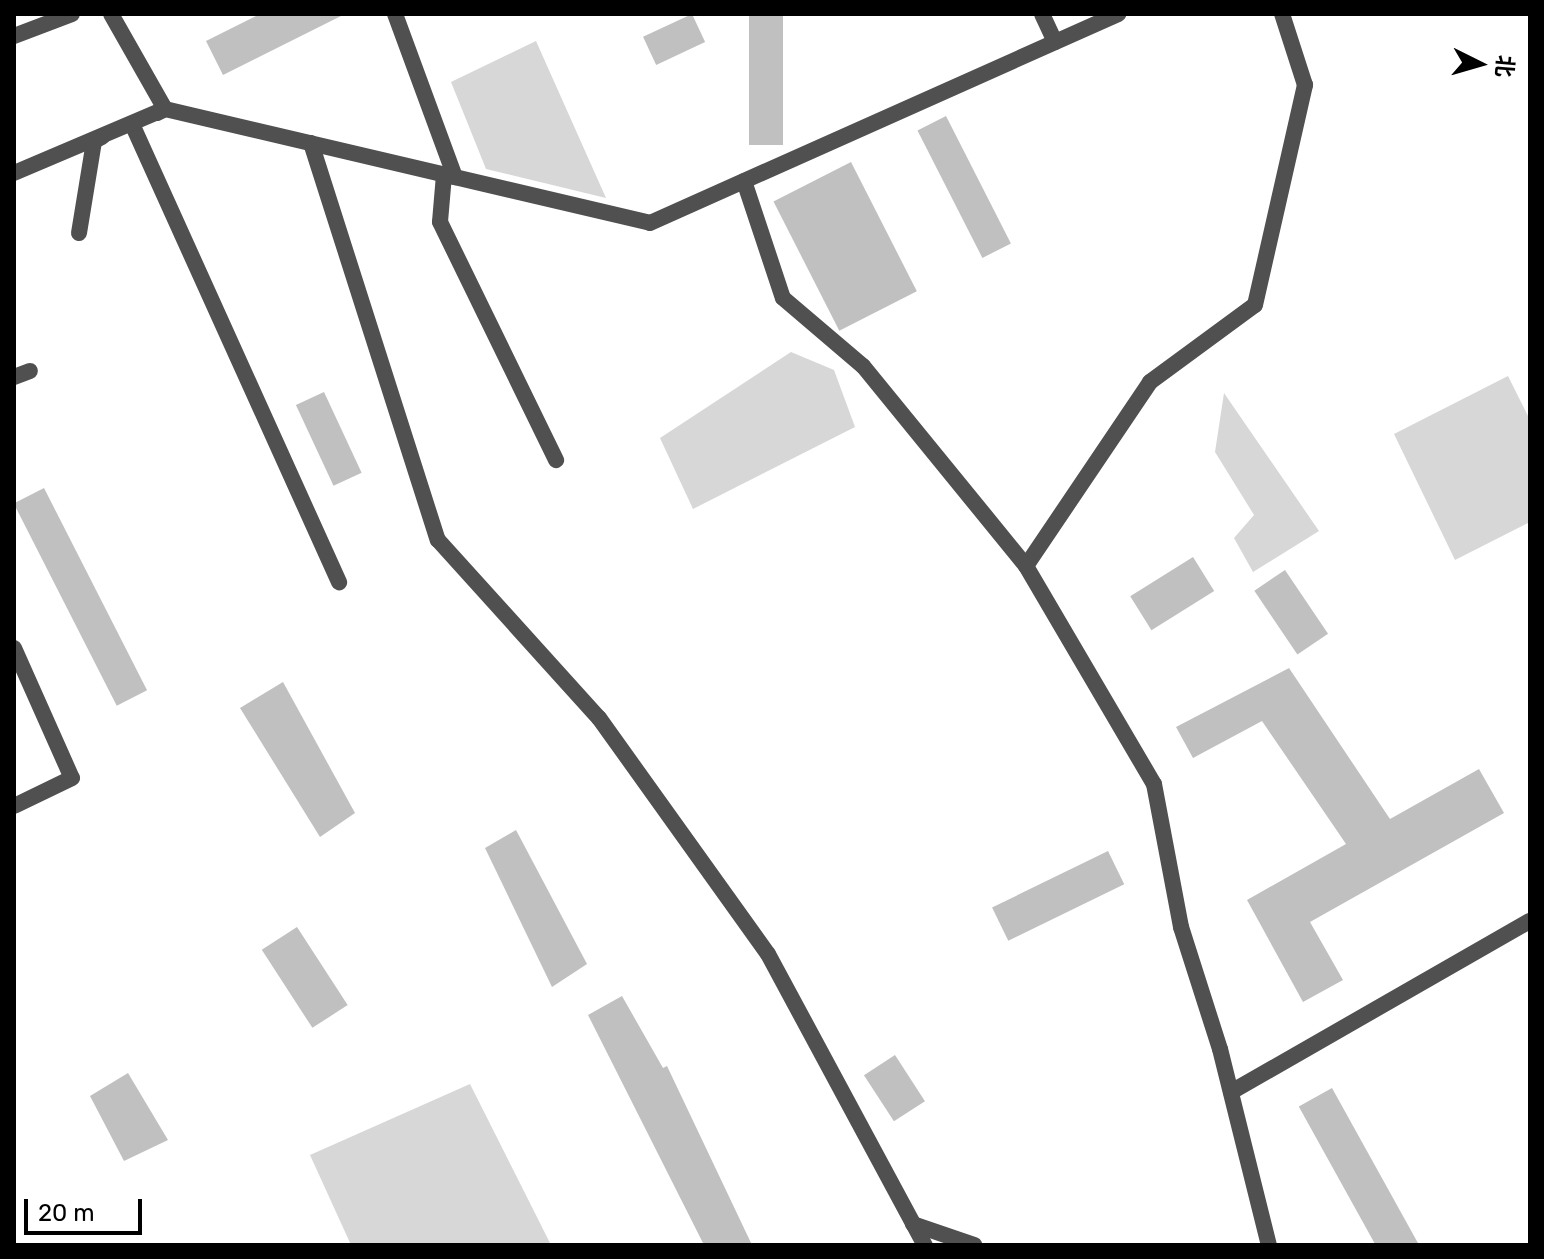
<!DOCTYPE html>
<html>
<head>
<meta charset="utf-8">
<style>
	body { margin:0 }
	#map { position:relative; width:1544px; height:1259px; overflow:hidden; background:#fff; font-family:Rubik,"Noto Sans SC",sans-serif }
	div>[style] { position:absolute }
	.green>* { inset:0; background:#d7d7d7 }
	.building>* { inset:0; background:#c0c0c0; transform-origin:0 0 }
	.service>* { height:16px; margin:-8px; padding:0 8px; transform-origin:8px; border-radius:8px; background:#505050 }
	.minor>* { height:16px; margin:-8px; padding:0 8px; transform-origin:8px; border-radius:8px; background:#505050 }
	span { translate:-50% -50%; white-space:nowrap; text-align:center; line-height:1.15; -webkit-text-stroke:7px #fff; paint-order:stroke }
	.frame { position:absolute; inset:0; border:16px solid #000; pointer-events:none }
	.north { position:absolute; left:1440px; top:24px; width:80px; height:80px; -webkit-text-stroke:6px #fff; paint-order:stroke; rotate:95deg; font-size:22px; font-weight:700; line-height:32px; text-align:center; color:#000 }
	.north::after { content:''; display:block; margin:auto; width:28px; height:36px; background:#000; clip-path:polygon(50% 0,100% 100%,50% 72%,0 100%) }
	.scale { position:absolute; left:24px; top:1199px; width:118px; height:36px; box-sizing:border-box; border:4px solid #000; border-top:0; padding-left:10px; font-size:24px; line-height:28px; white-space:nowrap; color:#000; -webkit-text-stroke:6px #fff; paint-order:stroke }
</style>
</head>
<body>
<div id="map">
	<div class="green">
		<i style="clip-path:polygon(536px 41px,606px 198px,486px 169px,451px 82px)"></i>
		<i style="clip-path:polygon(791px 352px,834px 370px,855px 427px,693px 509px,660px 438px)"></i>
		<i style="clip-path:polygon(1508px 376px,1530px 420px,1530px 522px,1455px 560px,1394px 434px)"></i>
		<i style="clip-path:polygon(1224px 393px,1319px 531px,1253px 572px,1234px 538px,1254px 515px,1215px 452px)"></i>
		<i style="clip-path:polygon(470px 1084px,551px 1245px,351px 1245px,310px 1155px)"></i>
	</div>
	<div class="building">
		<i style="clip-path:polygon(260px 14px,345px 14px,223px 75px,206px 41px)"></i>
		<i style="left:692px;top:14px;width:31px;height:54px;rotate:65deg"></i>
		<i style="left:749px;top:14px;width:34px;height:131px"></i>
		<i style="left:946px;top:116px;width:143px;height:32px;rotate:63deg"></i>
		<i style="left:851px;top:162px;width:145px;height:87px;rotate:63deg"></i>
		<i style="left:324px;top:392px;width:89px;height:31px;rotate:65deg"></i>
		<i style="left:44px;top:488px;width:227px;height:34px;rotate:63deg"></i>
		<i style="left:1193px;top:557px;width:40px;height:74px;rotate:58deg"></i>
		<i style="left:1285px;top:570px;width:77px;height:37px;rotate:56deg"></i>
		<i style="clip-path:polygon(1289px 668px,1390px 819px,1479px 769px,1504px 813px,1310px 922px,1343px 980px,1303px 1002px,1247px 900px,1346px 844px,1262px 721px,1193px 758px,1176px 727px)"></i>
		<i style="clip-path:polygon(283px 682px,355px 813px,320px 837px,240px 708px)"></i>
		<i style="clip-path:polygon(516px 830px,587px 964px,552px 987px,485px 848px)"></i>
		<i style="left:1108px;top:851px;width:37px;height:129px;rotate:64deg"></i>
		<i style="left:297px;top:927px;width:93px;height:42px;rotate:57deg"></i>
		<i style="clip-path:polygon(622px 996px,663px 1068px,667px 1066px,752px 1245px,704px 1245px,588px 1015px)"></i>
		<i style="left:895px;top:1055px;width:55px;height:37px;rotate:57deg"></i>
		<i style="clip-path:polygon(128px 1073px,168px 1140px,124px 1161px,90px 1096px)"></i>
		<i style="left:1332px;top:1088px;width:179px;height:38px;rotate:61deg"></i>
	</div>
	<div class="service">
		<i style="left:1042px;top:14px;width:31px;rotate:65deg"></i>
		<i style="left:132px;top:124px;width:503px;rotate:65.68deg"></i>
		<i style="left:444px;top:175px;width:47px;rotate:94.9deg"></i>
		<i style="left:440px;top:222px;width:265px;rotate:64deg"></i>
		<i style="left:744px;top:181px;width:123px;rotate:71.6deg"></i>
		<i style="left:783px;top:298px;width:105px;rotate:40.4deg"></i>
		<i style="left:863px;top:366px;width:258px;rotate:50.8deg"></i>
		<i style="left:1026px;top:566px;width:253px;rotate:59.6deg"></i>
		<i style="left:1154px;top:784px;width:146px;rotate:79.3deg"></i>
		<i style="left:1181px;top:927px;width:128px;rotate:72.3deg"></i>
		<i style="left:1220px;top:1049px;width:202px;rotate:76deg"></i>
		<i style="left:14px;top:377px;width:17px;rotate:-21deg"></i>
		<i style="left:1026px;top:566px;width:222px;rotate:-56deg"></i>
		<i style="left:1150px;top:382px;width:130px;rotate:-36.3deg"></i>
		<i style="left:1255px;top:305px;width:226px;rotate:-77.2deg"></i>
		<i style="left:1305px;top:85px;width:75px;rotate:-107.9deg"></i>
		<i style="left:1231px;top:1092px;width:344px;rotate:-29.8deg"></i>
		<i style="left:913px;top:1224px;width:65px;rotate:19deg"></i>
	</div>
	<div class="minor">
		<i style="left:111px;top:14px;width:109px;rotate:60.4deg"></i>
		<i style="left:165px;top:109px;width:9px;rotate:153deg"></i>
		<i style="left:395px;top:14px;width:174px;rotate:69.8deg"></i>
		<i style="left:14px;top:36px;width:62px;rotate:-20.8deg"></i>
		<i style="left:311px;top:143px;width:417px;rotate:72.3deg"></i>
		<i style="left:438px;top:540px;width:240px;rotate:47.9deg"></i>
		<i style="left:599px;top:718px;width:290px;rotate:54.4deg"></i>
		<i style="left:768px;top:954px;width:331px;rotate:61.7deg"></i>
		<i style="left:14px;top:173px;width:164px;rotate:-23deg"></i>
		<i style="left:165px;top:109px;width:498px;rotate:13.2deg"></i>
		<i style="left:650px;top:223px;width:513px;rotate:-24.06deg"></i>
		<i style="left:79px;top:233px;width:93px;rotate:-80.7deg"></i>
		<i style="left:94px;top:141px;width:9px;rotate:-27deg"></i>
		<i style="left:14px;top:648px;width:142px;rotate:66deg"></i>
		<i style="left:72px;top:778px;width:64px;rotate:154.2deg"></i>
	</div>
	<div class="frame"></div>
	<div class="north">北</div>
	<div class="scale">20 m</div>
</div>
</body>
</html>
